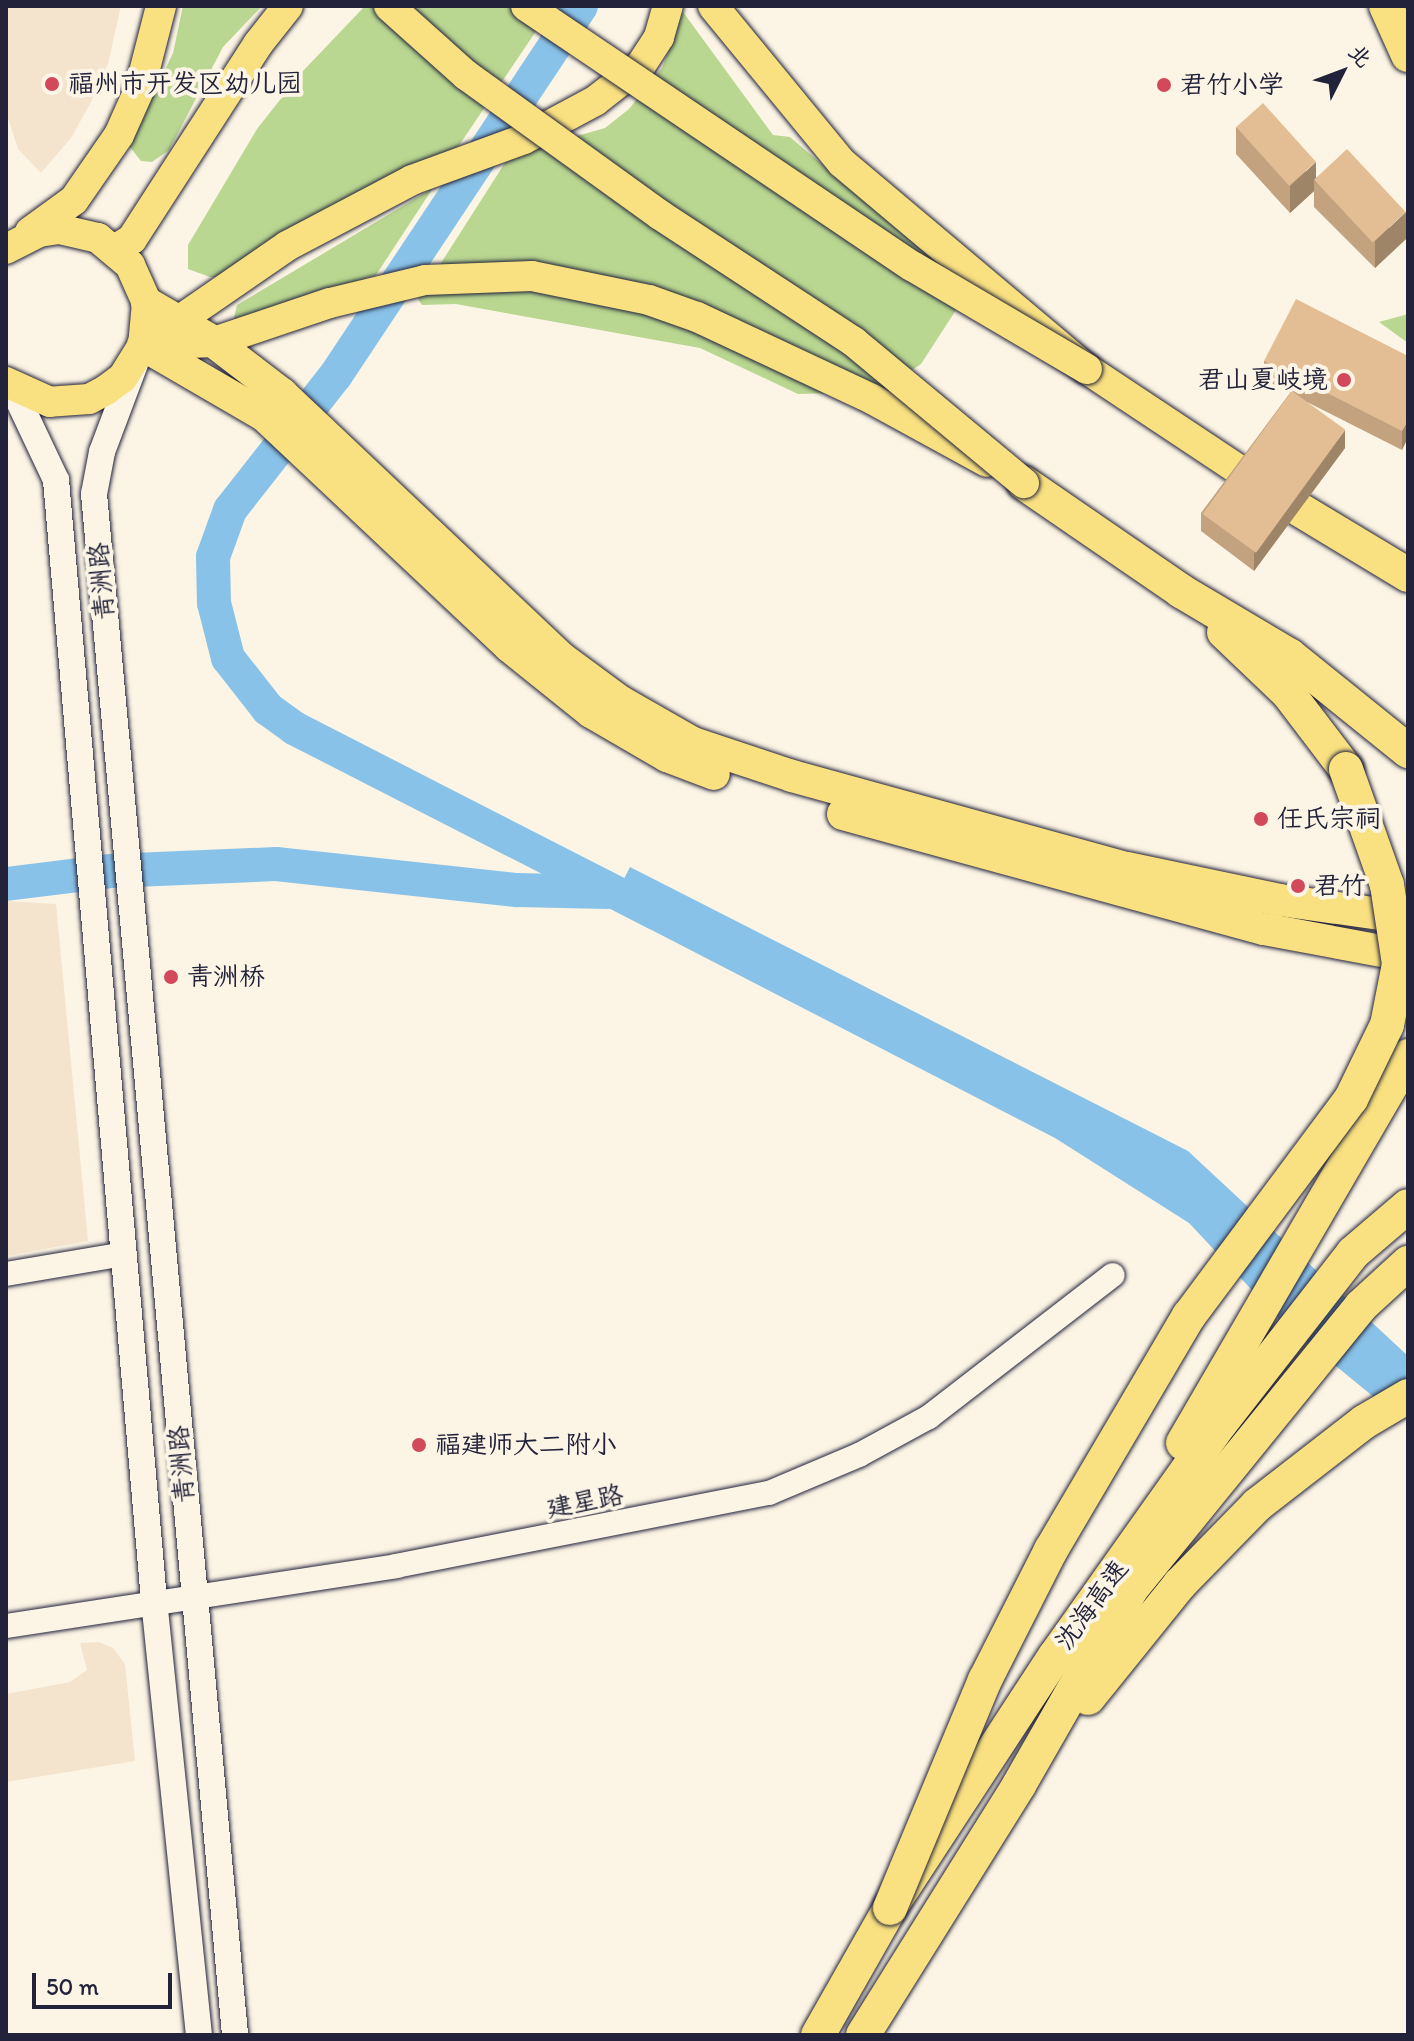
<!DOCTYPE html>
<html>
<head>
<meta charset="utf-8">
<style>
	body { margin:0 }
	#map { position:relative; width:1414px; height:2041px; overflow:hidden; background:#fcf5e5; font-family:Itim,"LXGW WenKai TC",sans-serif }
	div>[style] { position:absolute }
	.built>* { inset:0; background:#f4e4cd }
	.green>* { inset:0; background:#b9d790 }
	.water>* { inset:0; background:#89c2e8 }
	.river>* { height:34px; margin:-17px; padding:0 17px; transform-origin:17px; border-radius:17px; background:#89c2e8 }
	.roads { filter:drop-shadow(0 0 2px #22223b) drop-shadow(0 0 2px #22223b) }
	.tertiary>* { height:24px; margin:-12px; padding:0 12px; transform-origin:12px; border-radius:12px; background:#fcf5e5 }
	.secondary>* { height:26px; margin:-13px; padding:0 13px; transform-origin:13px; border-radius:13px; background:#fcf5e5 }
	.primary>* { height:30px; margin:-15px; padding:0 15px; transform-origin:15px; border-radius:15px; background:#f9e181 }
	.trunk>* { height:32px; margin:-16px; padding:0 16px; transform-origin:16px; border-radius:16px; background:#f9e181 }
	.motorway>* { height:34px; margin:-17px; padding:0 17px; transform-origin:17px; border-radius:17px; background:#f9e181 }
	.bridges { filter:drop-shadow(0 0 2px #22223b) drop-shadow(0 0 2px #22223b) }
	.primary-bridge>* { height:30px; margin:-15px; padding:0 15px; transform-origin:15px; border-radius:15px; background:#f9e181 }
	.motorway-bridge>* { height:34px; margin:-17px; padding:0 17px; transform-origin:17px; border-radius:17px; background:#f9e181 }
	.wall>* { inset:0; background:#c3a37f }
	.shaded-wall>* { inset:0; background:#9f8568 }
	.building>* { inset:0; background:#e3be94; transform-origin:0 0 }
	.dots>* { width:22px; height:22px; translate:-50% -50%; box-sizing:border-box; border:4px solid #fcf5e5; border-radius:50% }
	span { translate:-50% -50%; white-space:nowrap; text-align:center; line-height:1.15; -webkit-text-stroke:8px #fcf5e5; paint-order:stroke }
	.poi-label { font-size:26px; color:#22223b }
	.left { translate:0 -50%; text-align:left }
	.right { translate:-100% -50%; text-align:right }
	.street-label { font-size:26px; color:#22223b }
	.frame { position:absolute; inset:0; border:8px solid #22223b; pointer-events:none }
	.north { position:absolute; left:1302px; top:32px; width:80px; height:80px; -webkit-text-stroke:6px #fcf5e5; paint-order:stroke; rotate:48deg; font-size:22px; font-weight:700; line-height:32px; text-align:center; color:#22223b }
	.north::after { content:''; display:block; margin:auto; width:28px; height:36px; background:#22223b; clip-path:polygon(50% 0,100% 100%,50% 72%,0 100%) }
	.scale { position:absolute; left:32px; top:1973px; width:140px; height:36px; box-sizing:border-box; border:4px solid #22223b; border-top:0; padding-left:10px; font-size:24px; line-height:28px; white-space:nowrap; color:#22223b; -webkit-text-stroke:6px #fcf5e5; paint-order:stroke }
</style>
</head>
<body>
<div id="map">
	<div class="built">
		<i style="clip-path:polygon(6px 6px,121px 6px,108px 64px,90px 104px,71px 138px,41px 173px,18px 149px,6px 112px)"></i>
		<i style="clip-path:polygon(6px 901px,56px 904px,88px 1241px,6px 1256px)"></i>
		<i style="clip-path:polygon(99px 1642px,113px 1648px,125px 1664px,135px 1761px,6px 1782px,6px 1694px,70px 1682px,87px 1670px,80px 1643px)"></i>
	</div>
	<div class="green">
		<i style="clip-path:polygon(183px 6px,262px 6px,223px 47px,169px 150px,152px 162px,141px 161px,129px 146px,173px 53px)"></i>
		<i style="clip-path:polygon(365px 6px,553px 6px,458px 147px,226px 277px,210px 277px,188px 269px,188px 245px,257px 129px,302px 72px)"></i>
		<i style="clip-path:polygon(683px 12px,773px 135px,790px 137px,969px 290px,921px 364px,879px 392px,798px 394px,700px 348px,456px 304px,422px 305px,418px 299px,510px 155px,605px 128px,629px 109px,662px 68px)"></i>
		<i style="clip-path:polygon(433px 188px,376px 275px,240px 323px,234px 318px,237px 305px)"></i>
		<i style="clip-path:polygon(1408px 314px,1408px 343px,1379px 322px)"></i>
	</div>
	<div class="water">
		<i style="clip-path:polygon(630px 867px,1188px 1151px,1408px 1356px,1408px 1411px,1386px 1407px,1281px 1321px,1189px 1223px,1055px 1138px,609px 908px)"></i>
	</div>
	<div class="river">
		<i style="left:581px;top:6px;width:444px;rotate:123.6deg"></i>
		<i style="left:335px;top:376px;width:170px;rotate:128.1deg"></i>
		<i style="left:230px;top:510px;width:50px;rotate:109.9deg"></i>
		<i style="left:213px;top:557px;width:46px;rotate:88.8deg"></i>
		<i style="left:214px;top:603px;width:57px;rotate:75.7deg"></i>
		<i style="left:228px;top:658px;width:65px;rotate:51.9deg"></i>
		<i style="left:268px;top:709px;width:32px;rotate:36deg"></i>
		<i style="left:294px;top:728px;width:407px;rotate:27.1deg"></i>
		<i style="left:6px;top:884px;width:105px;rotate:-7.1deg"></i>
		<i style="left:110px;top:871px;width:166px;rotate:-2.4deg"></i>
		<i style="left:276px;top:864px;width:242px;rotate:6.2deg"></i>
		<i style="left:517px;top:890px;width:90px;rotate:1.3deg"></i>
	</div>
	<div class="roads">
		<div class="tertiary">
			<i style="left:6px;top:1274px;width:120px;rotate:-9.6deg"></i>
			<i style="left:6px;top:1626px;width:395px;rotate:-8.7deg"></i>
			<i style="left:396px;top:1566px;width:380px;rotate:-11.1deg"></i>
			<i style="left:769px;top:1493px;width:98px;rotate:-22.9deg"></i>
			<i style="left:859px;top:1455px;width:80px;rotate:-28.5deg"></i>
			<i style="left:929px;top:1417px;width:232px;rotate:-37.7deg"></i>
		</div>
		<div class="secondary">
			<i style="left:135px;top:364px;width:94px;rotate:110.6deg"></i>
			<i style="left:102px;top:452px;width:43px;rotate:100.8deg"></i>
			<i style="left:94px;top:494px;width:1547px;rotate:84.77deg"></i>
			<i style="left:6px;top:388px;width:7px;rotate:8deg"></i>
			<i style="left:13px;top:389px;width:101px;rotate:64.7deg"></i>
			<i style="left:56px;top:480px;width:1124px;rotate:85deg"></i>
			<i style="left:154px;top:1600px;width:437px;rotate:84.1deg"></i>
		</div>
		<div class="primary">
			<i style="left:713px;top:6px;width:203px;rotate:50.6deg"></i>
			<i style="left:842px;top:163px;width:320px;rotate:40.1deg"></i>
			<i style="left:1087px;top:369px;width:219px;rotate:33.6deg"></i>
			<i style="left:30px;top:232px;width:54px;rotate:-36deg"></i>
			<i style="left:74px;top:200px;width:79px;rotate:-55.3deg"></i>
			<i style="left:119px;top:135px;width:51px;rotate:-65.9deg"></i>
			<i style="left:140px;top:88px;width:85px;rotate:-75.6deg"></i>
			<i style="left:6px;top:249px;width:37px;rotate:-27deg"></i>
			<i style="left:39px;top:232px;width:20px;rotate:-9deg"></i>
			<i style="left:59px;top:229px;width:40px;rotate:13deg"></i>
			<i style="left:98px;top:238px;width:42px;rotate:40.2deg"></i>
			<i style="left:130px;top:265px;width:42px;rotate:65.9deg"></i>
			<i style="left:147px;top:303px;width:42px;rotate:95.4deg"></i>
			<i style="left:143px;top:345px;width:39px;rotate:122deg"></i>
			<i style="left:122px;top:378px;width:20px;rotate:143deg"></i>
			<i style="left:106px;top:390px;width:19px;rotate:152deg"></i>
			<i style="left:89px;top:399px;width:39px;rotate:176deg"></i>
			<i style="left:50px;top:402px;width:48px;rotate:-155.6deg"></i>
			<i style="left:116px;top:249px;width:19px;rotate:-32deg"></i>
			<i style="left:132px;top:239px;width:232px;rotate:-57.1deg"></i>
			<i style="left:258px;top:44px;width:48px;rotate:-51.7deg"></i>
			<i style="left:161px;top:333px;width:153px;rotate:-34.6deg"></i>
			<i style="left:287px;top:246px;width:141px;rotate:-27.8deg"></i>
			<i style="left:412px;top:180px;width:119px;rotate:-20.1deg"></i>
			<i style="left:524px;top:139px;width:81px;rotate:-28.2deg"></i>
			<i style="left:595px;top:101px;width:58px;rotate:-38deg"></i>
			<i style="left:641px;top:65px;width:33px;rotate:-57deg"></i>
			<i style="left:659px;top:37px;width:32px;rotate:-74deg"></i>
			<i style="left:143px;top:345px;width:71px;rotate:-2.4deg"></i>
			<i style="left:214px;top:342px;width:122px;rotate:-18.6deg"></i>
			<i style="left:330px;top:303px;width:98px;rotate:-13.6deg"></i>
			<i style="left:425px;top:280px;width:107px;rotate:-2.1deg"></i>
			<i style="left:532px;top:276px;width:119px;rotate:11.6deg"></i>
			<i style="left:649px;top:300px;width:51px;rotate:19.5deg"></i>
			<i style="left:697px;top:317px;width:193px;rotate:25.1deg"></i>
			<i style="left:872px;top:399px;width:131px;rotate:28.7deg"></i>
		</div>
		<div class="trunk">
			<i style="left:147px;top:303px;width:78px;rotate:30.2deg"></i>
			<i style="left:214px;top:342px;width:86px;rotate:37.4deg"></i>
			<i style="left:282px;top:394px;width:384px;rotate:43.4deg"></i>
			<i style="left:561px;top:658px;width:74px;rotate:36.3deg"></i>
			<i style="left:621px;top:702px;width:83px;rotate:29.7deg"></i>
			<i style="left:693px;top:743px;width:104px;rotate:18.4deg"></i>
			<i style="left:792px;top:776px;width:347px;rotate:15.4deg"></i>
			<i style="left:1127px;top:868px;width:156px;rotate:11.8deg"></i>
			<i style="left:1280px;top:900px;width:129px;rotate:8deg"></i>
			<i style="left:143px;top:345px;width:141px;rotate:30.2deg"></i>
			<i style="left:265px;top:416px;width:335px;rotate:43.3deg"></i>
			<i style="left:509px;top:646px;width:105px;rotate:38.8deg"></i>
			<i style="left:591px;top:712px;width:88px;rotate:30.1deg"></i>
			<i style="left:667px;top:756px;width:50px;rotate:21deg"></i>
			<i style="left:843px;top:814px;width:436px;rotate:15.3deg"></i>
			<i style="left:1264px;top:929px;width:147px;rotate:10.6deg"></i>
		</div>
		<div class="motorway">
			<i style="left:1386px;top:6px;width:54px;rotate:65.8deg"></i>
			<i style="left:1024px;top:483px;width:191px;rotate:34.5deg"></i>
			<i style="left:1181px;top:591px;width:126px;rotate:30.7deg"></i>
			<i style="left:1289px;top:655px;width:153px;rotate:38.9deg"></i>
			<i style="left:1287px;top:502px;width:141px;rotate:31.1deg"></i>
			<i style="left:1224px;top:632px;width:88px;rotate:43.6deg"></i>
			<i style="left:1288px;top:693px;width:96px;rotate:52.7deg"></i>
			<i style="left:1183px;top:1443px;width:448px;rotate:-59.8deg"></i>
			<i style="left:1088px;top:1698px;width:146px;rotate:-51.1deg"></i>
			<i style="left:1180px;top:1584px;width:110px;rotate:-45.7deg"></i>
			<i style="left:1257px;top:1505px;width:135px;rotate:-37.8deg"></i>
			<i style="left:1364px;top:1422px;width:51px;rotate:-30.6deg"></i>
			<i style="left:818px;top:2035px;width:146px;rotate:-60.4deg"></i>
			<i style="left:890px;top:1908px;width:301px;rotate:-56.8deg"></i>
			<i style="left:1055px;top:1656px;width:285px;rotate:-54.6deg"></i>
			<i style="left:1220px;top:1424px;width:217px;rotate:-52.1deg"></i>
			<i style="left:1353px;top:1253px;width:72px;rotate:-40.5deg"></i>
			<i style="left:863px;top:2035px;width:295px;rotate:-58deg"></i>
			<i style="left:1019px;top:1785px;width:227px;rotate:-60.2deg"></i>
			<i style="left:1132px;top:1588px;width:363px;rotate:-50.9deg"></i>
			<i style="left:1361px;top:1306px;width:64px;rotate:-42.5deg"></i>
		</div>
	</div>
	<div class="bridges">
		<div class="primary-bridge">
			<i style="left:389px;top:6px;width:103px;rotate:41.9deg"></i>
			<i style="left:466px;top:75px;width:239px;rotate:35.8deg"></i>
			<i style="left:660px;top:215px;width:232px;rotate:33.2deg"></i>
			<i style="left:854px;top:342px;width:221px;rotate:39.7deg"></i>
			<i style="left:526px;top:6px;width:465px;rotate:34deg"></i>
			<i style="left:912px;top:266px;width:203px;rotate:30.5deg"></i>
		</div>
		<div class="motorway-bridge">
			<i style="left:890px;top:1908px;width:247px;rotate:-67.4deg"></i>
			<i style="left:985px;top:1680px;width:146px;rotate:-63.1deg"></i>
			<i style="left:1051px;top:1550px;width:272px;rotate:-59.5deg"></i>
			<i style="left:1189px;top:1316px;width:271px;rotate:-53.3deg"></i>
			<i style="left:1351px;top:1099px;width:82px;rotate:-64.1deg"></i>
			<i style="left:1387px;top:1025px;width:62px;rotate:-78.9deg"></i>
			<i style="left:1399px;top:964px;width:80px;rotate:-98.6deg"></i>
			<i style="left:1387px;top:885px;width:123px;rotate:-109.5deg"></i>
		</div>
	</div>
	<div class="wall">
		<i style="clip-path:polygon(1236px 127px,1316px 178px,1406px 239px,1375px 268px,1314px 207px,1314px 191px,1290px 213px,1236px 154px)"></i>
		<i style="clip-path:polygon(1408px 356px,1402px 450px,1307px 402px,1345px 448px,1254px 571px,1201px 531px,1201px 513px,1290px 393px,1264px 380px,1264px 361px)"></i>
	</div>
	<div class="shaded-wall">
		<i style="clip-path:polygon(1316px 162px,1316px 183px,1314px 180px,1314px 191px,1290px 213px,1290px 186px)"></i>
		<i style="clip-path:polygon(1406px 212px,1406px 239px,1375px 268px,1375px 241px)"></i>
		<i style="clip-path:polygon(1408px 420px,1408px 438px,1402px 450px,1402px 431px)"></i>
		<i style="clip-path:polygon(1345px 430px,1345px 448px,1254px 571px,1254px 552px)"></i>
	</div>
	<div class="building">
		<i style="left:1263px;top:103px;width:79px;height:36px;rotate:48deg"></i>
		<i style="left:1347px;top:149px;width:86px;height:45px;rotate:47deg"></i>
		<i style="clip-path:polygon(1296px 299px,1408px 356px,1408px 420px,1402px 431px,1264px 361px)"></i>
		<i style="left:1292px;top:391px;width:66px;height:152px;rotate:36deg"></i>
	</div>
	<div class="dots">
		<i style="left:52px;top:84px;background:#d1495b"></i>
		<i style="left:1164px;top:85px;background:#d1495b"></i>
		<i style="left:1344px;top:380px;background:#d1495b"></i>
		<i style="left:1261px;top:819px;background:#d1495b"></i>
		<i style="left:1298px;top:886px;background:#d1495b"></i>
		<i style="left:171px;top:977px;background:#d1495b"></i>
		<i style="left:419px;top:1445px;background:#d1495b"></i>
	</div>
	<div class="poi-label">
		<span class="left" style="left:68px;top:84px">福州市开发区幼儿园</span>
		<span class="left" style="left:1180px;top:85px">君竹小学</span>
		<span class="right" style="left:1328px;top:380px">君山夏岐境</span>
		<span class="left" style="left:1277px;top:819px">任氏宗祠</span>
		<span class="left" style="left:1314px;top:886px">君竹</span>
		<span class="left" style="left:187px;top:977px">青洲桥</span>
		<span class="left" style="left:435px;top:1445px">福建师大二附小</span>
	</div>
	<div class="street-label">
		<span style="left:102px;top:581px;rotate:-95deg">青洲路</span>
		<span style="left:182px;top:1464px;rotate:-95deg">青洲路</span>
		<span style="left:585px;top:1502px;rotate:-11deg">建星路</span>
		<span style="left:1092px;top:1605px;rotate:-54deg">沈海高速</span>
	</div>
	<div class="frame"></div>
	<div class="north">北</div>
	<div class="scale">50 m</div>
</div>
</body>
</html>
